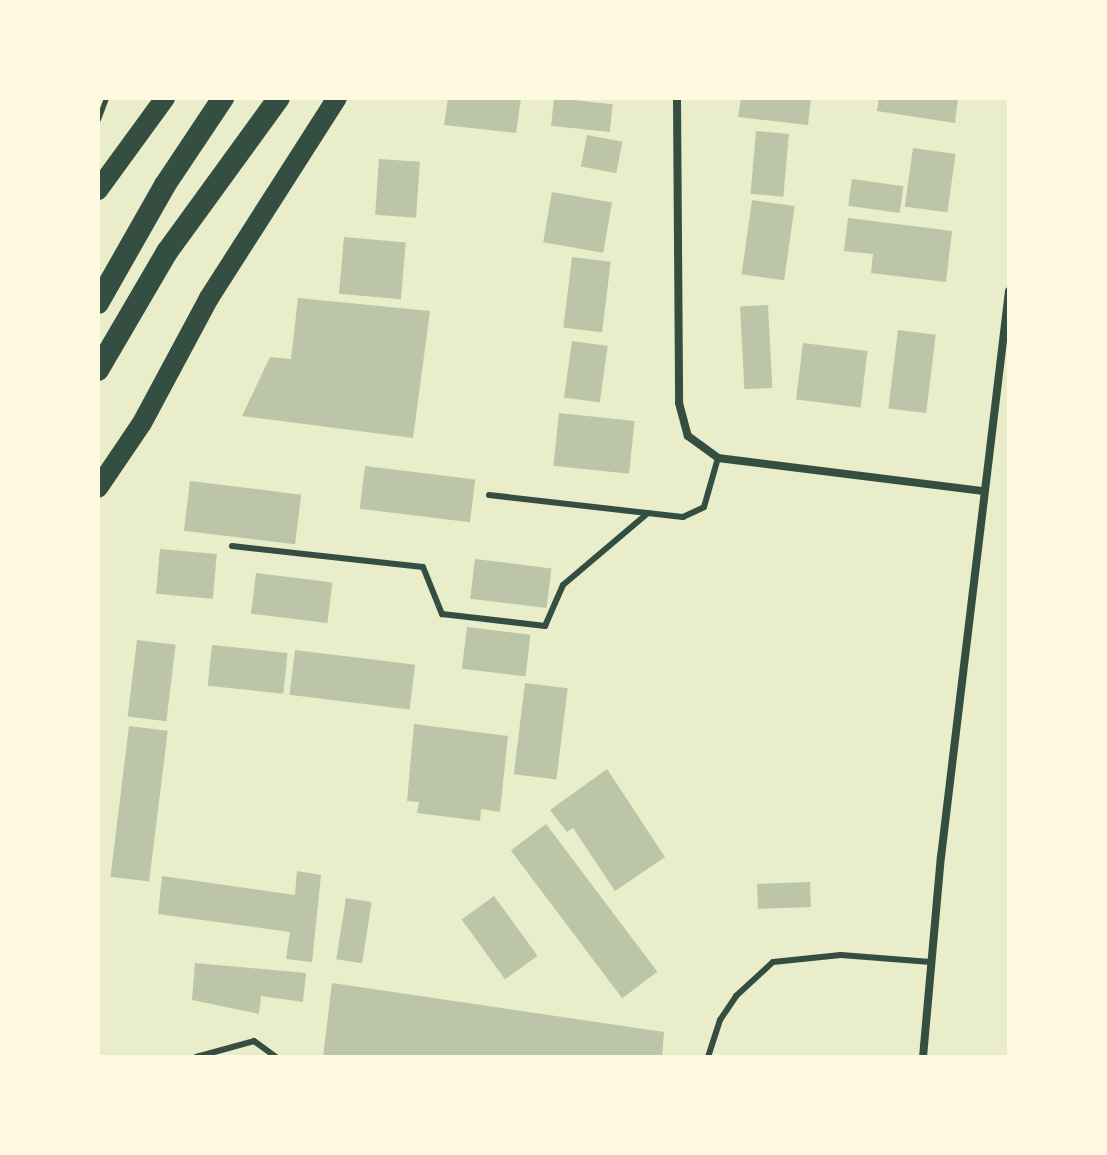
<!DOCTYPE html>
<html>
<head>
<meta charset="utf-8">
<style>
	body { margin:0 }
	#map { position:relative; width:1107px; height:1155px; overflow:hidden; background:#e9edc9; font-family:Barlow,sans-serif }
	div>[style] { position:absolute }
	.building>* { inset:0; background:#bcc5a7; transform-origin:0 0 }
	.path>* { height:5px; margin:-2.5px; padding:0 2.5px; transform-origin:2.5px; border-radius:2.5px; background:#344e41 }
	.service>* { height:6px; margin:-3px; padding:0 3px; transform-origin:3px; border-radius:3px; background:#344e41 }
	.minor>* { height:8px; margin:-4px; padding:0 4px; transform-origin:4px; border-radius:4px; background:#344e41 }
	.primary>* { height:20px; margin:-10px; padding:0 10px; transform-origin:10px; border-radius:10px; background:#344e41 }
	.trunk>* { height:22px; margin:-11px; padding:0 11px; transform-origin:11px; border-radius:11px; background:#344e41 }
	span { translate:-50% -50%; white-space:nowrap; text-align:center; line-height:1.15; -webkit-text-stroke:7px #fefae0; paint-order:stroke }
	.frame { position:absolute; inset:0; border:100px solid #fefae0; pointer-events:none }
</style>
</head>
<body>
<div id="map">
	<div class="building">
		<i style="clip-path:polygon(448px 98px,521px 98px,516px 133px,444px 125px)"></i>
		<i style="left:554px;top:98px;width:59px;height:28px;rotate:6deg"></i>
		<i style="clip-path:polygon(741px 98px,811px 98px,808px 125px,738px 117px)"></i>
		<i style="clip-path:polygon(879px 98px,958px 98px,955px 123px,877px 111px)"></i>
		<i style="left:756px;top:131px;width:33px;height:63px;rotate:5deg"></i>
		<i style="left:587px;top:135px;width:36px;height:32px;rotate:11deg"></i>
		<i style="left:913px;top:148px;width:43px;height:59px;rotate:8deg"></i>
		<i style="left:379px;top:159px;width:41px;height:56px;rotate:4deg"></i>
		<i style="left:852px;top:179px;width:52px;height:27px;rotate:8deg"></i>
		<i style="left:552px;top:192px;width:61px;height:51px;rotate:10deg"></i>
		<i style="left:752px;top:200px;width:43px;height:75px;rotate:8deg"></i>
		<i style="clip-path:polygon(848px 218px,952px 231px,946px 282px,871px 273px,873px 254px,844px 251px)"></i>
		<i style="left:344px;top:237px;width:62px;height:57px;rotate:5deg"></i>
		<i style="left:572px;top:257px;width:39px;height:71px;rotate:7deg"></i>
		<i style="clip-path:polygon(298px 298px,430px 311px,413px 438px,242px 416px,270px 357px,291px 359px)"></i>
		<i style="left:768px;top:305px;width:83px;height:28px;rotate:87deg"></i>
		<i style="left:898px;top:330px;width:38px;height:79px;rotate:7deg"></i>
		<i style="left:572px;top:341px;width:36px;height:57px;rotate:8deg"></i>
		<i style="left:803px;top:343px;width:65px;height:57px;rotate:7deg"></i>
		<i style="left:559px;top:413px;width:76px;height:53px;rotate:6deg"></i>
		<i style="left:365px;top:466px;width:111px;height:43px;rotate:7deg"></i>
		<i style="left:190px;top:481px;width:112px;height:50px;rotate:7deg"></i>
		<i style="left:160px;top:549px;width:57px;height:45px;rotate:5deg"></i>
		<i style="left:475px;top:559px;width:77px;height:40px;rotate:7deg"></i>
		<i style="left:256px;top:573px;width:77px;height:41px;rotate:7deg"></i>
		<i style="left:467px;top:627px;width:64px;height:42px;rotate:7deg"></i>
		<i style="left:137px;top:640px;width:39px;height:77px;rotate:7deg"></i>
		<i style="left:212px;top:645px;width:76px;height:41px;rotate:6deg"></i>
		<i style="left:295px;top:650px;width:121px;height:45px;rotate:7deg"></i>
		<i style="left:525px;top:683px;width:43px;height:92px;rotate:7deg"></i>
		<i style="clip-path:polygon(414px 724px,508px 736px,500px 812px,481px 809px,480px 821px,417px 813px,419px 802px,407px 801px)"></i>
		<i style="left:129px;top:726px;width:39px;height:152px;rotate:7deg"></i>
		<i style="clip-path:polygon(607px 769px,665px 857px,615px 891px,573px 828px,567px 832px,550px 810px)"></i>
		<i style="left:546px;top:824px;width:185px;height:44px;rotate:53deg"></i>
		<i style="clip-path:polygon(297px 871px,321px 875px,312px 962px,286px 959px,290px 932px,158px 914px,162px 876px,295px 895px)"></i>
		<i style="left:810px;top:882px;width:25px;height:53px;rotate:88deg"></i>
		<i style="left:494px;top:896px;width:74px;height:40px;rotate:54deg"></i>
		<i style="left:346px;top:898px;width:26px;height:62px;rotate:9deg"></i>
		<i style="clip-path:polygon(195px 963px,306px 973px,303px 1002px,261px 996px,259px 1014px,192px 1000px)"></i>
		<i style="clip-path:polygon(332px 983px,664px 1032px,662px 1057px,323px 1057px)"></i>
	</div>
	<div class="path">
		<i style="left:98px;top:119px;width:22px;rotate:-69deg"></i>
	</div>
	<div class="service">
		<i style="left:489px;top:495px;width:195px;rotate:6.5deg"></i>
		<i style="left:683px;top:517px;width:23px;rotate:-25deg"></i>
		<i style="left:704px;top:507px;width:51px;rotate:-74.1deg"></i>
		<i style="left:232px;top:546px;width:192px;rotate:6.3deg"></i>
		<i style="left:423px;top:567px;width:51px;rotate:68deg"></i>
		<i style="left:442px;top:614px;width:104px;rotate:6.6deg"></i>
		<i style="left:545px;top:626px;width:45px;rotate:-66.3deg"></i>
		<i style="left:563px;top:585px;width:111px;rotate:-40.3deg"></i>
		<i style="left:196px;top:1057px;width:60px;rotate:-15.4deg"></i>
		<i style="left:254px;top:1041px;width:27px;rotate:36deg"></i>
		<i style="left:708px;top:1057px;width:39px;rotate:-72deg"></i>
		<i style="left:720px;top:1020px;width:29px;rotate:-56deg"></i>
		<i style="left:736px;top:996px;width:50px;rotate:-42.6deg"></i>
		<i style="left:773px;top:962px;width:68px;rotate:-5.9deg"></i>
		<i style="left:841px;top:955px;width:90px;rotate:4.4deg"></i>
	</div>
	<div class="minor">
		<i style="left:677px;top:98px;width:305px;rotate:89.6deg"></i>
		<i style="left:679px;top:403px;width:34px;rotate:75deg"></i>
		<i style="left:688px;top:436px;width:37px;rotate:36deg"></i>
		<i style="left:718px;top:458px;width:268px;rotate:7.1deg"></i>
		<i style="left:923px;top:1057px;width:201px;rotate:-84.9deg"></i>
		<i style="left:941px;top:857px;width:570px;rotate:-83.15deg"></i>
	</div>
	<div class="primary">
		<i style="left:98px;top:190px;width:114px;rotate:-53.9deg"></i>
		<i style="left:98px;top:488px;width:78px;rotate:-55.9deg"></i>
		<i style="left:142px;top:423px;width:142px;rotate:-61.8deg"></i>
		<i style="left:209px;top:298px;width:237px;rotate:-57.4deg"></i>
	</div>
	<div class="trunk">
		<i style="left:98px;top:303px;width:136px;rotate:-60.4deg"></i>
		<i style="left:165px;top:185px;width:105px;rotate:-56.3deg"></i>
		<i style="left:98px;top:370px;width:137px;rotate:-59.7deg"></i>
		<i style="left:167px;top:252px;width:190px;rotate:-54deg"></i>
	</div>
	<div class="frame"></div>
</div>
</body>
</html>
